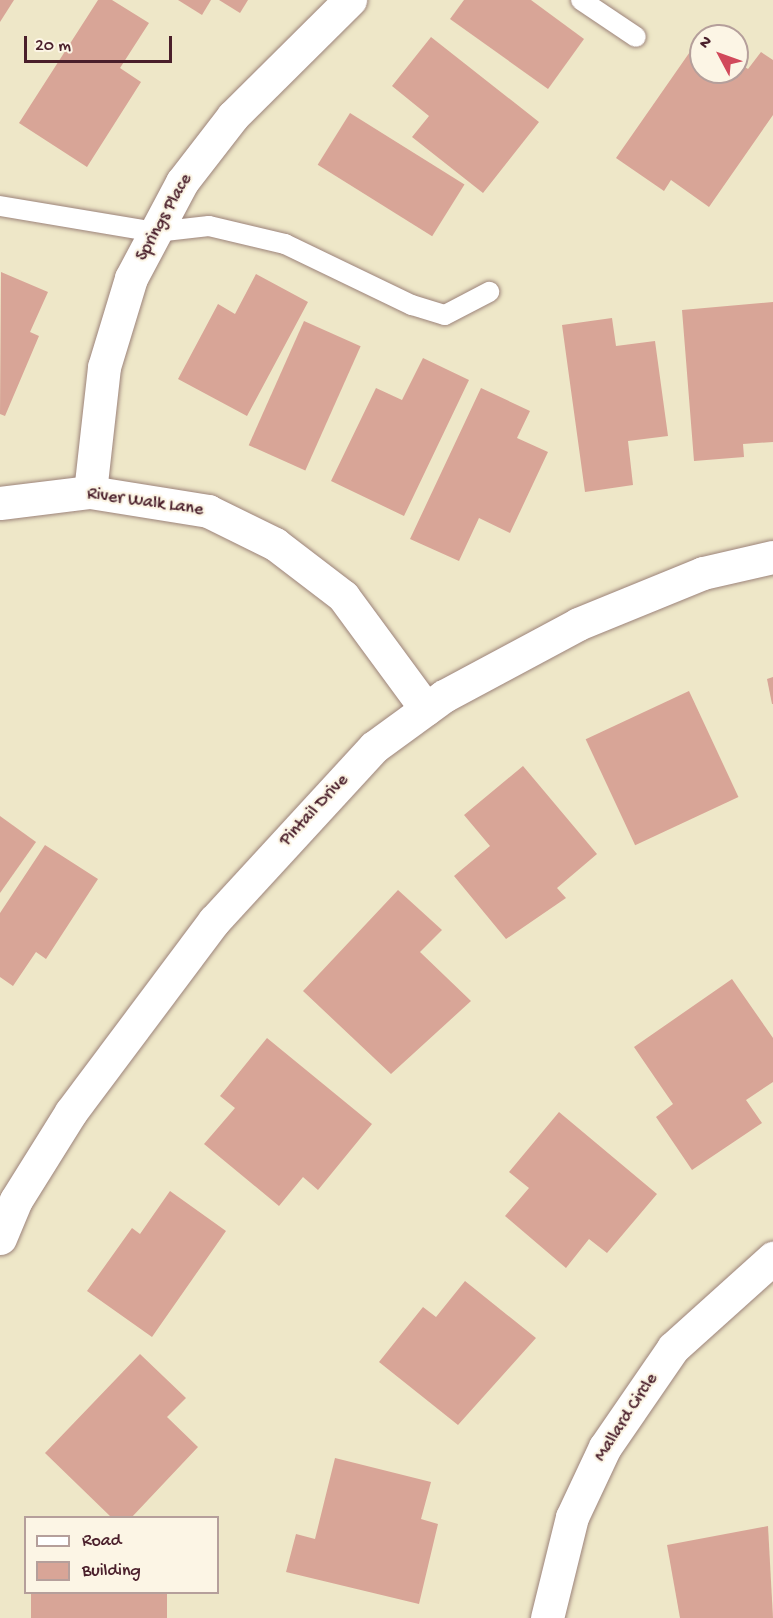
<!DOCTYPE html>
<html>
<head>
<meta charset="utf-8">
<style>
	body { margin:0 }
	#map { position:relative; width:773px; height:1618px; overflow:hidden; background:#eee7c8; font-family:"Gochi Hand",sans-serif }
	div>[style] { position:absolute }
	.building>* { inset:0; background:#d8a597; transform-origin:0 0 }
	.roads { filter:drop-shadow(0 0 2px #9c837a) drop-shadow(0 0 2px #9c837a) }
	.lane>* { height:20px; margin:-10px; padding:0 10px; transform-origin:10px; border-radius:10px; background:#fff }
	.street>* { height:33px; margin:-16.5px; padding:0 16.5px; transform-origin:16.5px; border-radius:16.5px; background:#fff }
	span { translate:-50% -50%; white-space:nowrap; text-align:center; line-height:1.15; -webkit-text-stroke:4.5px #fcf5e5; paint-order:stroke }
	.street-label { font-size:18px; color:#4a1f2b }
	.legend { position:absolute; left:24px; top:1516px; width:195px; height:78px; box-sizing:border-box; background:#fcf5e5; border:2px solid #b59f9b; margin:0; padding:8px 10px; list-style:none; font-size:18px; color:#4a1f2b }
	.legend li { display:flex; align-items:center; gap:12px; height:30px }
	.legend b { width:30px; border:2px solid #b59f9b }
	.north { position:absolute; left:689px; top:24px; width:60px; height:60px; box-sizing:border-box; background:#fcf5e5; border:2px solid #b59f9b; border-radius:50%; rotate:311deg; font-size:16px; font-weight:700; line-height:24px; text-align:center; color:#4a1f2b }
	.north::after { content:''; display:block; margin:auto; width:21px; height:27px; background:#d1495b; clip-path:polygon(50% 0,100% 100%,50% 72%,0 100%) }
	.scale { position:absolute; left:24px; top:36px; width:148px; height:27px; box-sizing:border-box; border:3px solid #4a1f2b; border-top:0; padding-left:8px; font-size:18px; line-height:21px; white-space:nowrap; color:#4a1f2b; -webkit-text-stroke:4px #fcf5e5; paint-order:stroke }
</style>
</head>
<body>
<div id="map">
	<div class="building">
		<i style="clip-path:polygon(0 0,14px 0,0 22px)"></i>
		<i style="clip-path:polygon(98px 0,112px 0,149px 23px,120px 68px,141px 82px,87px 167px,19px 123px)"></i>
		<i style="clip-path:polygon(178px 0,211px 0,202px 15px)"></i>
		<i style="clip-path:polygon(219px 0,248px 0,240px 13px)"></i>
		<i style="clip-path:polygon(464px 0,531px 0,584px 39px,548px 89px,450px 19px)"></i>
		<i style="clip-path:polygon(701px 36px,701px 72px,737px 72px,737px 62px,748px 69px,761px 52px,773px 60px,773px 115px,709px 207px,671px 180px,664px 191px,616px 158px)"></i>
		<i style="clip-path:polygon(431px 37px,539px 122px,483px 193px,412px 137px,429px 116px,392px 86px)"></i>
		<i style="left:350px;top:113px;width:135px;height:61px;rotate:32deg"></i>
		<i style="clip-path:polygon(1px 272px,48px 292px,30px 332px,39px 336px,5px 416px,0 414px)"></i>
		<i style="clip-path:polygon(256px 274px,308px 302px,247px 416px,178px 379px,218px 304px,235px 314px)"></i>
		<i style="clip-path:polygon(773px 302px,773px 442px,743px 444px,744px 457px,694px 461px,682px 310px)"></i>
		<i style="clip-path:polygon(612px 318px,616px 346px,655px 341px,668px 436px,628px 441px,633px 485px,585px 492px,562px 325px)"></i>
		<i style="left:304px;top:321px;width:62px;height:136px;rotate:24deg"></i>
		<i style="clip-path:polygon(423px 358px,469px 380px,404px 516px,331px 481px,376px 388px,402px 400px)"></i>
		<i style="clip-path:polygon(481px 388px,530px 411px,517px 438px,548px 452px,510px 533px,479px 518px,459px 561px,410px 539px)"></i>
		<i style="clip-path:polygon(773px 677px,773px 704px,772px 704px,767px 679px)"></i>
		<i style="left:689px;top:691px;width:117px;height:114px;rotate:65deg"></i>
		<i style="clip-path:polygon(523px 766px,597px 854px,557px 888px,566px 898px,506px 939px,454px 876px,490px 846px,464px 815px)"></i>
		<i style="clip-path:polygon(0 816px,36px 842px,0 893px)"></i>
		<i style="clip-path:polygon(45px 845px,98px 879px,46px 959px,36px 952px,13px 986px,0 977px,0 913px)"></i>
		<i style="clip-path:polygon(398px 890px,442px 930px,420px 952px,471px 1001px,391px 1074px,303px 991px)"></i>
		<i style="clip-path:polygon(732px 979px,773px 1038px,773px 1082px,746px 1100px,762px 1123px,692px 1170px,656px 1117px,673px 1104px,634px 1047px)"></i>
		<i style="clip-path:polygon(267px 1038px,372px 1124px,318px 1190px,303px 1177px,279px 1206px,204px 1144px,235px 1108px,220px 1096px)"></i>
		<i style="clip-path:polygon(559px 1112px,657px 1194px,607px 1253px,589px 1239px,566px 1268px,505px 1216px,529px 1188px,509px 1172px)"></i>
		<i style="clip-path:polygon(170px 1191px,226px 1231px,152px 1337px,87px 1291px,132px 1228px,140px 1234px)"></i>
		<i style="clip-path:polygon(465px 1281px,536px 1338px,458px 1425px,379px 1362px,423px 1307px,436px 1317px)"></i>
		<i style="clip-path:polygon(140px 1354px,186px 1398px,167px 1417px,198px 1447px,131px 1518px,112px 1518px,45px 1453px)"></i>
		<i style="clip-path:polygon(335px 1458px,431px 1482px,421px 1519px,438px 1524px,419px 1604px,286px 1572px,296px 1534px,315px 1539px)"></i>
		<i style="clip-path:polygon(768px 1526px,773px 1618px,680px 1618px,667px 1545px)"></i>
		<i style="left:31px;top:1592px;width:136px;height:26px"></i>
	</div>
	<div class="roads">
		<div class="lane">
			<i style="left:581px;top:0;width:66px;rotate:33.9deg"></i>
			<i style="left:0;top:206px;width:158px;rotate:9.5deg"></i>
			<i style="left:156px;top:232px;width:53px;rotate:-6.5deg"></i>
			<i style="left:209px;top:226px;width:78px;rotate:13.3deg"></i>
			<i style="left:285px;top:244px;width:141px;rotate:25.7deg"></i>
			<i style="left:412px;top:305px;width:34px;rotate:17deg"></i>
			<i style="left:445px;top:315px;width:50px;rotate:-27.6deg"></i>
		</div>
		<div class="street">
			<i style="left:90px;top:492px;width:126px;rotate:-83.6deg"></i>
			<i style="left:104px;top:367px;width:93px;rotate:-73.1deg"></i>
			<i style="left:131px;top:278px;width:109px;rotate:-62deg"></i>
			<i style="left:182px;top:182px;width:83px;rotate:-52.3deg"></i>
			<i style="left:233px;top:116px;width:165px;rotate:-44.8deg"></i>
			<i style="left:0;top:503px;width:91px;rotate:-7deg"></i>
			<i style="left:90px;top:492px;width:120px;rotate:9.1deg"></i>
			<i style="left:208px;top:511px;width:75px;rotate:26.2deg"></i>
			<i style="left:275px;top:544px;width:86px;rotate:37.4deg"></i>
			<i style="left:343px;top:596px;width:140px;rotate:53.7deg"></i>
			<i style="left:0;top:1238px;width:41px;rotate:-67.2deg"></i>
			<i style="left:16px;top:1200px;width:104px;rotate:-58deg"></i>
			<i style="left:71px;top:1112px;width:239px;rotate:-53.2deg"></i>
			<i style="left:214px;top:921px;width:236px;rotate:-47.4deg"></i>
			<i style="left:374px;top:747px;width:87px;rotate:-36.1deg"></i>
			<i style="left:444px;top:696px;width:152px;rotate:-28.2deg"></i>
			<i style="left:578px;top:624px;width:135px;rotate:-22.2deg"></i>
			<i style="left:703px;top:573px;width:72px;rotate:-12.9deg"></i>
			<i style="left:547px;top:1618px;width:104px;rotate:-76.1deg"></i>
			<i style="left:572px;top:1517px;width:77px;rotate:-64.8deg"></i>
			<i style="left:605px;top:1447px;width:120px;rotate:-55.5deg"></i>
			<i style="left:673px;top:1348px;width:135px;rotate:-42deg"></i>
		</div>
	</div>
	<div class="street-label">
		<span style="left:165px;top:218px;rotate:-61deg">Springs Place</span>
		<span style="left:145px;top:503px;rotate:8deg">River Walk Lane</span>
		<span style="left:315px;top:811px;rotate:-47deg">Pintail Drive</span>
		<span style="left:627px;top:1418px;rotate:-57deg">Mallard Circle</span>
	</div>
	<ul class="legend">
	<li><b style="height:8px;background:#fff"></b>Road</li>
	<li><b style="height:16px;background:#d8a597"></b>Building</li>
	</ul>
	<div class="north">N</div>
	<div class="scale">20 m</div>
</div>
</body>
</html>
